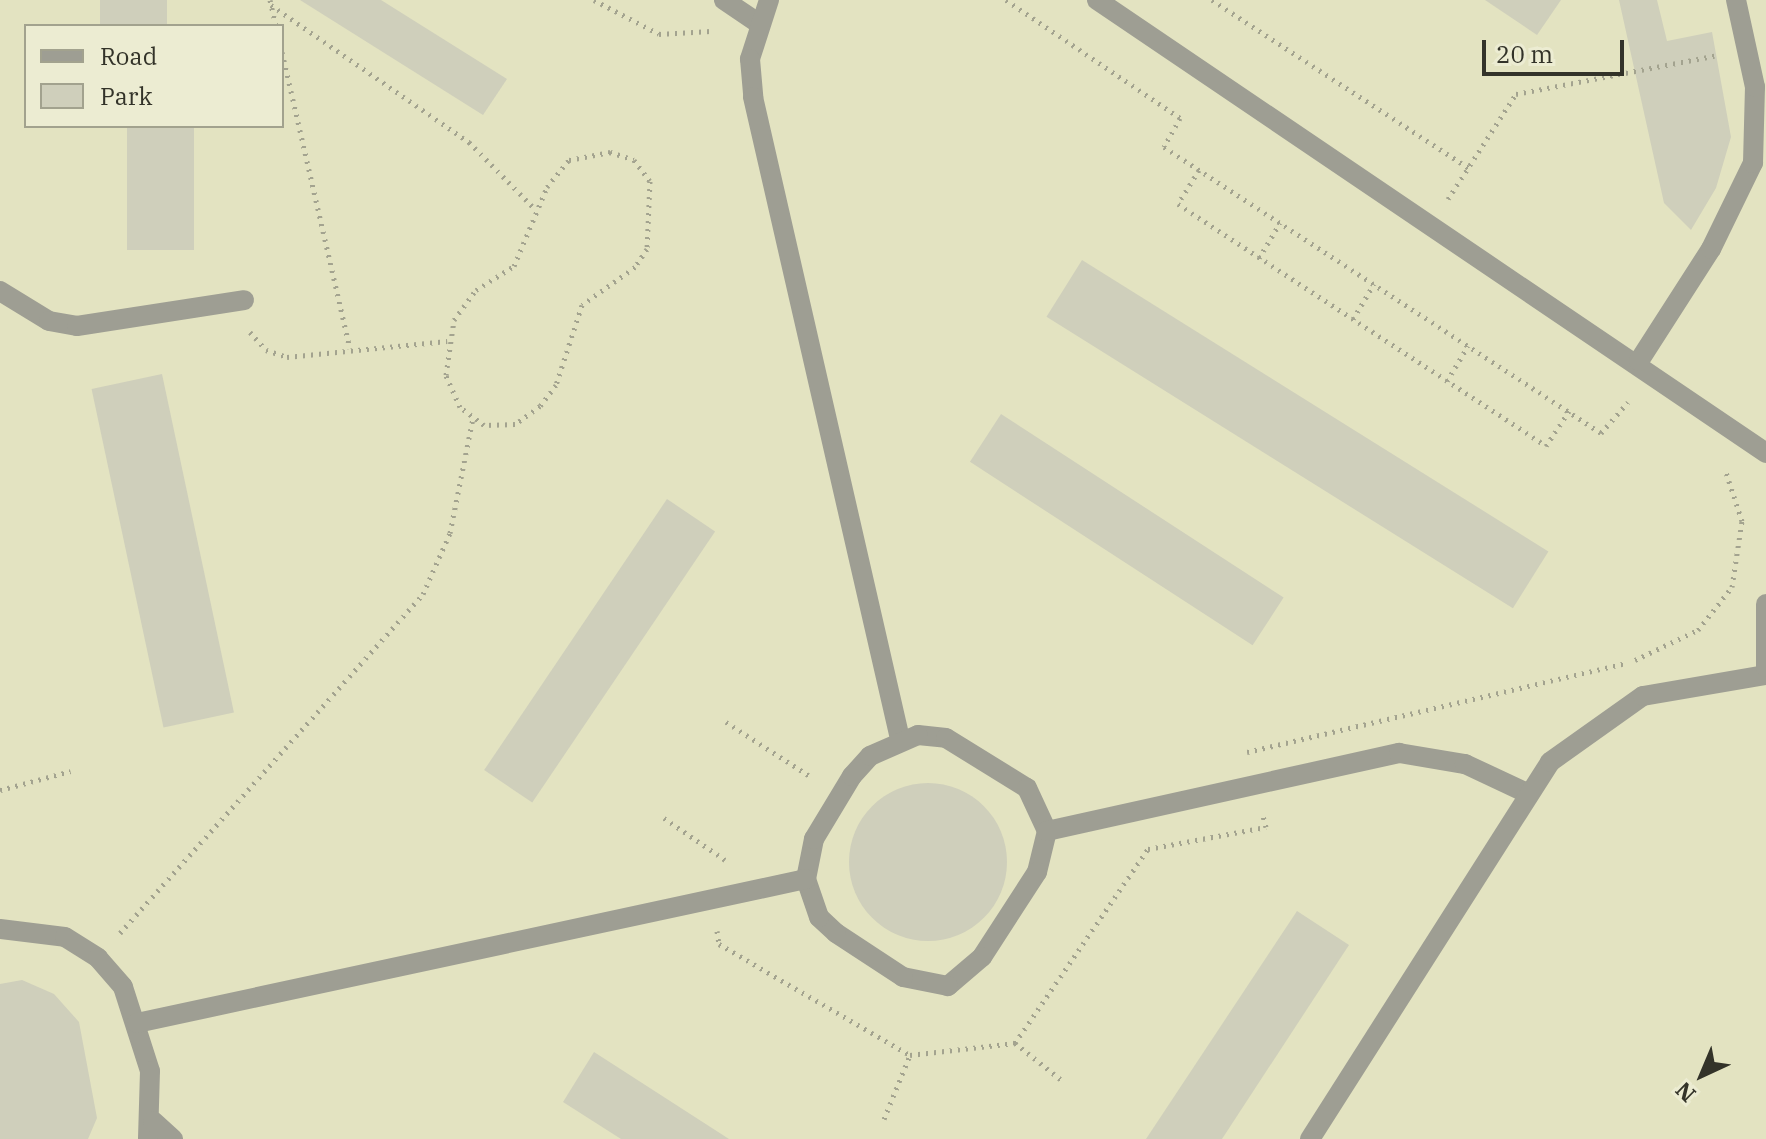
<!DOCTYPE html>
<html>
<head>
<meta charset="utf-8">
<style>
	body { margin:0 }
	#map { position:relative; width:1766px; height:1139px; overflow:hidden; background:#ececd2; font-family:"IBM Plex Serif",serif }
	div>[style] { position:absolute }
	.built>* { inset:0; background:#e3e3c1 }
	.green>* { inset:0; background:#cfcfbb; transform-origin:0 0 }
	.round { border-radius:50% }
	.path>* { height:5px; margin-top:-2.5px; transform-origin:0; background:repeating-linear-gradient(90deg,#a3a38f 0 2px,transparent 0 8px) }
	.minor>* { height:20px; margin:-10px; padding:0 10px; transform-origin:10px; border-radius:10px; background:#9e9e93 }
	.tertiary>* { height:20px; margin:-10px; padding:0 10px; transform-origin:10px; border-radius:10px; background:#9e9e93 }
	span { translate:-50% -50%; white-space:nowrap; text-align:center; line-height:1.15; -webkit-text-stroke:6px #ececd2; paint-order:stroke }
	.legend { position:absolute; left:24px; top:24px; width:260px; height:104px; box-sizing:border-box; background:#ececd2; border:2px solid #a2a28e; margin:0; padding:10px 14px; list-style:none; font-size:24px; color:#333329 }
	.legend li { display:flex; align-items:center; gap:16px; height:40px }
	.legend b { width:40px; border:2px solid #a2a28e }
	.north { position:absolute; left:1662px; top:1035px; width:80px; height:80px; -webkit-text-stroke:6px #ececd2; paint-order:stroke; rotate:224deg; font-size:22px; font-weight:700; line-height:32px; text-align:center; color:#333329 }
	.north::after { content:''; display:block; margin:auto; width:28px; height:36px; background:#333329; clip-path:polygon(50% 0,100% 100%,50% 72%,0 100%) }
	.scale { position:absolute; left:1482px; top:40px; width:142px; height:36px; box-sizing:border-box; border:4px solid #333329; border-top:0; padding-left:10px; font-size:24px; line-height:28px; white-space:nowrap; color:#333329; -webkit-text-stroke:6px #ececd2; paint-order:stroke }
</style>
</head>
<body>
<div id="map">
	<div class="built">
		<i style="clip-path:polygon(evenodd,0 0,1766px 0,1766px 1139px,0 1139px,0 0,26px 26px,282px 26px,282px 126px,26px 126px,26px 26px)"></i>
	</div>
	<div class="green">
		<i style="left:100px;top:0;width:67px;height:26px"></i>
		<i style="clip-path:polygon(300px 0,381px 0,507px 79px,483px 115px)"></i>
		<i style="clip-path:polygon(1485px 0,1561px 0,1537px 35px)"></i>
		<i style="clip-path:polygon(1619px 0,1657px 0,1667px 41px,1712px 32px,1731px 137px,1716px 188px,1691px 230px,1664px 203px)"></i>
		<i style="left:127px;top:126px;width:67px;height:124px"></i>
		<i style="left:1082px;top:260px;width:550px;height:67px;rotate:32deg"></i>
		<i style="left:162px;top:374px;width:346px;height:72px;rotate:78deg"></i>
		<i style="left:1001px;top:414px;width:337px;height:57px;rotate:33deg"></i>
		<i style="left:667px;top:499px;width:58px;height:327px;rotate:34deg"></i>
		<i class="round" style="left:849px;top:783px;width:158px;height:158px"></i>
		<i style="clip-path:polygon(1297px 911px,1349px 945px,1222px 1139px,1146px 1139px)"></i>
		<i style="clip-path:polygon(22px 980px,54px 994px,79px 1022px,97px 1118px,88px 1139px,0 1139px,0 984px)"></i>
		<i style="clip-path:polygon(594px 1052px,729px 1139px,621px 1139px,563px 1102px)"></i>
	</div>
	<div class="path">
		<i style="left:270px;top:0;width:27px;rotate:77deg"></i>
		<i style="left:594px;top:0;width:73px;rotate:27.6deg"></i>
		<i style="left:659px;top:34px;width:52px;rotate:-3.3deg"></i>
		<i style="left:1006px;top:0;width:210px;rotate:34.1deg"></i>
		<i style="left:1180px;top:118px;width:33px;rotate:119deg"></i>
		<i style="left:1164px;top:147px;width:522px;rotate:33.2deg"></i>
		<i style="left:1601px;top:433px;width:41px;rotate:-48.9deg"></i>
		<i style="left:1212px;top:0;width:307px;rotate:33.2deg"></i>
		<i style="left:271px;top:5px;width:241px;rotate:34.7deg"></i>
		<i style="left:469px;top:142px;width:95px;rotate:45.4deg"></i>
		<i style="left:282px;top:52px;width:304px;rotate:77.1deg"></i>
		<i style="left:610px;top:152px;width:25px;rotate:18deg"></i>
		<i style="left:634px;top:160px;width:26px;rotate:53deg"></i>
		<i style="left:650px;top:181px;width:68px;rotate:92.5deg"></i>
		<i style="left:647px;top:249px;width:22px;rotate:124deg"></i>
		<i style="left:635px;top:267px;width:65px;rotate:144.4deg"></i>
		<i style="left:582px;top:305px;width:84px;rotate:108deg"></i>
		<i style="left:556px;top:385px;width:26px;rotate:127deg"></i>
		<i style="left:540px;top:406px;width:31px;rotate:144deg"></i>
		<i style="left:515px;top:424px;width:31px;rotate:178deg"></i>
		<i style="left:484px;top:425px;width:30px;rotate:-143deg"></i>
		<i style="left:460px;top:407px;width:35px;rotate:-114deg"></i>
		<i style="left:446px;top:375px;width:56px;rotate:-81.7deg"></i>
		<i style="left:454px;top:320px;width:37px;rotate:-54deg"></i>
		<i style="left:476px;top:290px;width:45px;rotate:-32.3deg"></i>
		<i style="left:514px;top:266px;width:86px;rotate:-67.3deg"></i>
		<i style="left:547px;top:187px;width:35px;rotate:-51deg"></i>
		<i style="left:569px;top:160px;width:42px;rotate:-11deg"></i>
		<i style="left:1199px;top:170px;width:40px;rotate:122deg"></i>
		<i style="left:1178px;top:204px;width:440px;rotate:33.3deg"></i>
		<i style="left:1546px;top:446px;width:42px;rotate:-56.7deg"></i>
		<i style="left:1448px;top:199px;width:125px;rotate:-57.1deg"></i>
		<i style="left:1516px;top:94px;width:202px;rotate:-10.9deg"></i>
		<i style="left:1259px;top:258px;width:41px;rotate:-59deg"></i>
		<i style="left:1353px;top:319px;width:41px;rotate:-59deg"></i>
		<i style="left:250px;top:332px;width:24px;rotate:48deg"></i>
		<i style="left:266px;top:350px;width:22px;rotate:18deg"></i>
		<i style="left:287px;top:357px;width:161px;rotate:-5.7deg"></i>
		<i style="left:1447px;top:381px;width:41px;rotate:-59deg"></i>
		<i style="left:1635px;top:660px;width:70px;rotate:-25.5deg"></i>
		<i style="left:1698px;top:630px;width:55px;rotate:-51.7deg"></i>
		<i style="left:1732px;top:587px;width:67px;rotate:-81.4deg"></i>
		<i style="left:1742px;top:521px;width:55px;rotate:-108.1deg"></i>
		<i style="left:726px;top:722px;width:103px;rotate:32.8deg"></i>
		<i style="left:1247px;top:752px;width:388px;rotate:-13.2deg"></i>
		<i style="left:0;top:790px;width:73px;rotate:-15deg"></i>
		<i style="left:664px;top:818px;width:74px;rotate:34.5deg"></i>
		<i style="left:717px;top:931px;width:13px;rotate:81deg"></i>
		<i style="left:719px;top:944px;width:221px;rotate:30.2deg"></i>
		<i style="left:910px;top:1055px;width:106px;rotate:-6.5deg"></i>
		<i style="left:1015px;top:1043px;width:235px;rotate:-55.6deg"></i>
		<i style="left:1148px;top:849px;width:120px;rotate:-10.6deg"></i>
		<i style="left:1266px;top:827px;width:11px;rotate:-105deg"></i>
		<i style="left:120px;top:933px;width:455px;rotate:-48.2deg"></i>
		<i style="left:423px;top:594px;width:67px;rotate:-66.1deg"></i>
		<i style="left:450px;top:533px;width:117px;rotate:-78.7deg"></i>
		<i style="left:1015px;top:1043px;width:63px;rotate:38.5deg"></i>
		<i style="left:884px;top:1119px;width:69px;rotate:-67.9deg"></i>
	</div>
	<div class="minor">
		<i style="left:724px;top:0;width:40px;rotate:34deg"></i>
		<i style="left:769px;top:0;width:62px;rotate:107.9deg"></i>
		<i style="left:750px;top:59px;width:38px;rotate:85deg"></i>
		<i style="left:753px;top:97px;width:659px;rotate:77.1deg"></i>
		<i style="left:1097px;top:0;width:808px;rotate:34.1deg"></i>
		<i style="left:0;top:291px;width:57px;rotate:31.5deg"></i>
		<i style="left:49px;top:321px;width:28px;rotate:10deg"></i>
		<i style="left:77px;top:326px;width:169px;rotate:-8.8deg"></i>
		<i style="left:1639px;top:361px;width:133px;rotate:-57.3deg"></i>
		<i style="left:1711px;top:249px;width:96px;rotate:-64deg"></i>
		<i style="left:1753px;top:163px;width:76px;rotate:-88.5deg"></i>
		<i style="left:1755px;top:87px;width:89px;rotate:-102.3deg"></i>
		<i style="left:918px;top:735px;width:28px;rotate:6deg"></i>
		<i style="left:946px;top:738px;width:95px;rotate:31.7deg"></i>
		<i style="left:1027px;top:788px;width:47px;rotate:65.1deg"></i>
		<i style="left:1047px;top:831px;width:42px;rotate:103.7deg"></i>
		<i style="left:1037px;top:872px;width:101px;rotate:122.9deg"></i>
		<i style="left:982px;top:957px;width:45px;rotate:139.5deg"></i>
		<i style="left:948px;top:986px;width:46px;rotate:-168.7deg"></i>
		<i style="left:903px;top:977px;width:80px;rotate:-146.7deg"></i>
		<i style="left:836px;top:933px;width:23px;rotate:-137deg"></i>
		<i style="left:819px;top:917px;width:40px;rotate:-108.9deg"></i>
		<i style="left:806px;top:879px;width:41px;rotate:-78.7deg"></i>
		<i style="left:814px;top:839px;width:74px;rotate:-58.9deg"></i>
		<i style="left:852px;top:776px;width:27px;rotate:-48deg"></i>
		<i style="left:870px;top:756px;width:52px;rotate:-23.6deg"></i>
		<i style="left:1047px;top:831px;width:361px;rotate:-12.5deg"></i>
		<i style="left:1399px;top:753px;width:67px;rotate:9.5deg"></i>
		<i style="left:1465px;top:764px;width:68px;rotate:25.1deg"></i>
		<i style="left:0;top:929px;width:65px;rotate:7deg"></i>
		<i style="left:65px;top:937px;width:39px;rotate:32deg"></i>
		<i style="left:98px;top:958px;width:38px;rotate:49deg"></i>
		<i style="left:123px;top:987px;width:88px;rotate:72.2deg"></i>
		<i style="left:150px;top:1071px;width:68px;rotate:91.7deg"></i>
		<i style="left:137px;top:1023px;width:684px;rotate:-12.15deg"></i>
		<i style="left:153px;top:1121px;width:27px;rotate:42deg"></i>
		<i style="left:1310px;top:1139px;width:447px;rotate:-57.5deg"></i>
		<i style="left:1550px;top:762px;width:114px;rotate:-35.4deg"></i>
		<i style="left:1643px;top:696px;width:125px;rotate:-9.7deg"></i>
	</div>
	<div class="tertiary">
		<i style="left:1766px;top:604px;width:63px;rotate:90deg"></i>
	</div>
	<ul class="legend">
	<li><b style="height:10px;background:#9e9e93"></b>Road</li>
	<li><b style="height:22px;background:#cfcfbb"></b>Park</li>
	</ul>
	<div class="north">N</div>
	<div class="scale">20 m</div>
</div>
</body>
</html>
